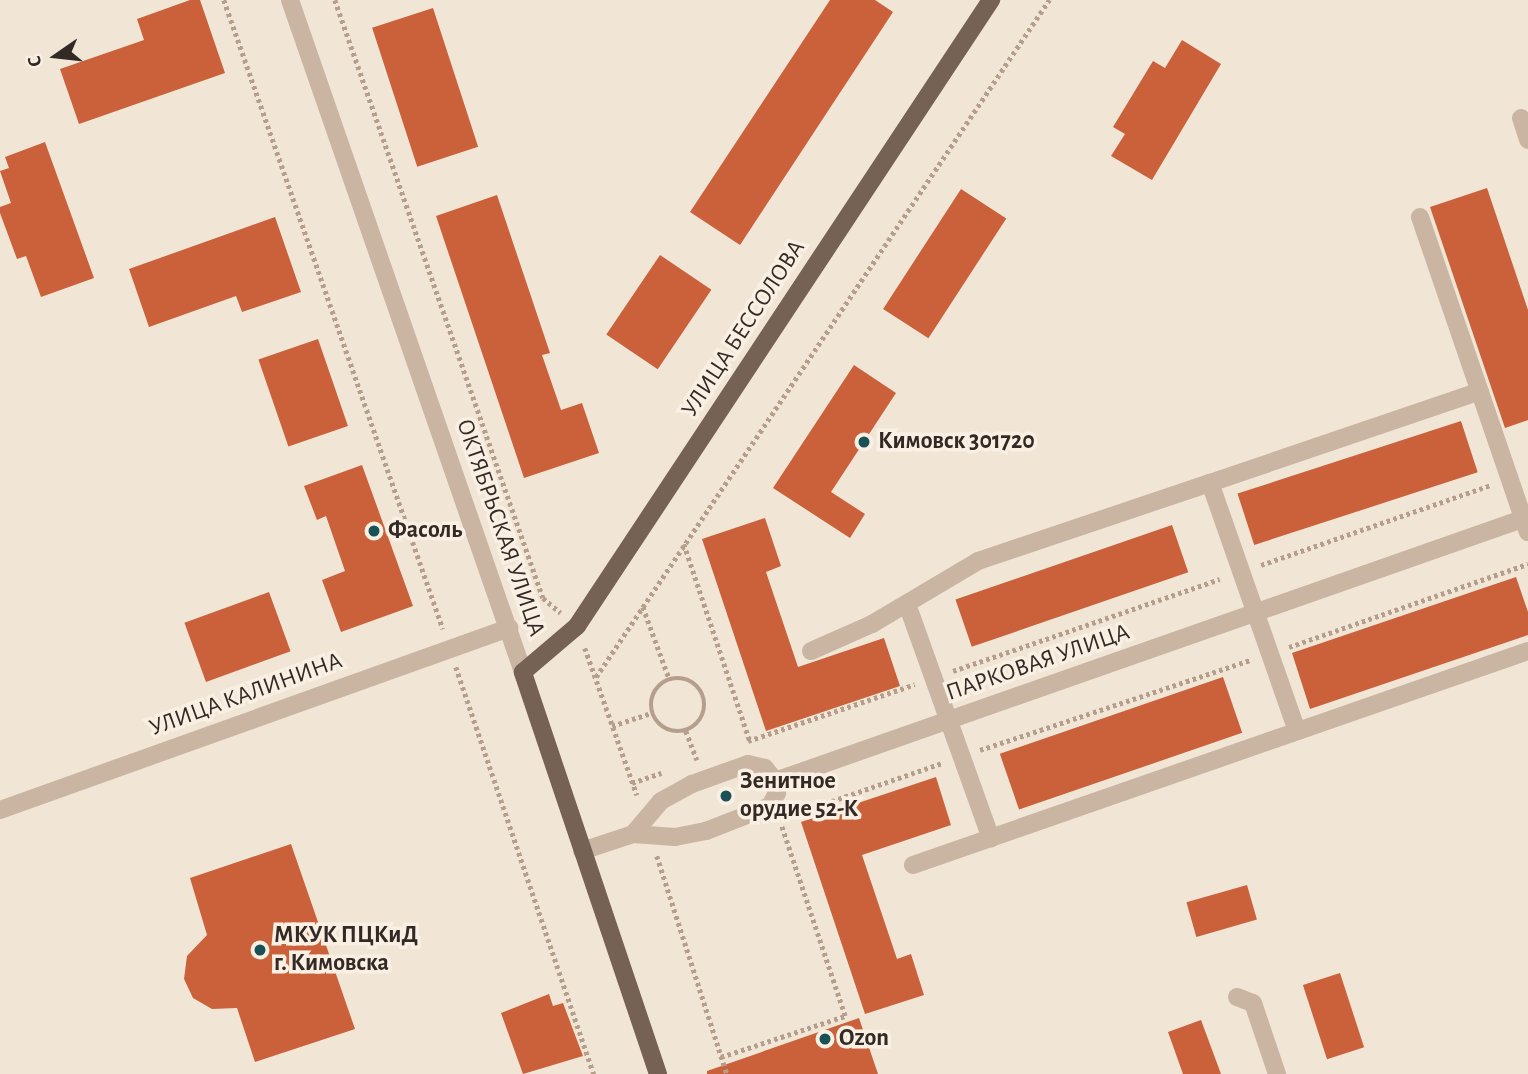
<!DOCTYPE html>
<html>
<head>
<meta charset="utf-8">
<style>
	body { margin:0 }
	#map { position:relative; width:1528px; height:1074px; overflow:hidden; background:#f1e5d6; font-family:"Alegreya Sans",sans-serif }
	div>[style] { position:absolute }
	.building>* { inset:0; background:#ca613b; transform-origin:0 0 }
	.path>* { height:4.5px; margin-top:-2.25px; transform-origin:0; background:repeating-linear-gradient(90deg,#b59f8c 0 3.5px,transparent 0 7px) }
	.path>.ring { margin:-2.25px; padding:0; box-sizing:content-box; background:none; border:4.5px solid #b59f8c; border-radius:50% }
	.minor>* { height:18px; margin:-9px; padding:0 9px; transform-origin:9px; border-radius:9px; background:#c9b5a2 }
	.major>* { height:18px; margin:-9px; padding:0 9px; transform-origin:9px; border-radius:9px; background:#766155 }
	.dots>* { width:19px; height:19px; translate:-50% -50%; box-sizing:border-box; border:4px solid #f9efe2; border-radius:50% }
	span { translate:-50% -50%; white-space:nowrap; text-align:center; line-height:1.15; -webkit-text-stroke:7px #f9efe2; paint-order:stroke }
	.street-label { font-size:24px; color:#342a25 }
	.poi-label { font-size:24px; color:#342a25; font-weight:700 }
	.left { translate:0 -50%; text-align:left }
	.north { position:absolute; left:21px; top:21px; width:70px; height:70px; -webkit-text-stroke:5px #f9efe2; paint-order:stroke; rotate:256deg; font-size:19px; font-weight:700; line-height:28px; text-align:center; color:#342a25 }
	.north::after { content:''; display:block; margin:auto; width:24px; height:32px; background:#342a25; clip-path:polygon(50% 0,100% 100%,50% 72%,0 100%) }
</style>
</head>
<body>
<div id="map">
	<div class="building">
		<i style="clip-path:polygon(190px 0,200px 0,225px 73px,79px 124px,60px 69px,144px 40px,137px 19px)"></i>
		<i style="clip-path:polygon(830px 0,875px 0,893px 12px,740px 245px,690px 212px)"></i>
		<i style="left:433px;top:8px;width:146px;height:64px;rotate:72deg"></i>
		<i style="clip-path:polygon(1182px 40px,1221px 64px,1152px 180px,1111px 156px,1125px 134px,1113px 127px,1153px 61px,1165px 68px)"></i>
		<i style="clip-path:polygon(45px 142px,94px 278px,41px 297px,26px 256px,17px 259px,0 213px,0 207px,11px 203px,0 171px,9px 168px,5px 157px)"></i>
		<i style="clip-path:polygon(1487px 188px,1528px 310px,1528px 420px,1505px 428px,1430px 207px)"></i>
		<i style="left:961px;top:189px;width:54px;height:143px;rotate:33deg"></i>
		<i style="clip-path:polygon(497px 195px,550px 353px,542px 355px,561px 410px,582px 403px,599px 453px,524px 478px,436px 216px)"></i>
		<i style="clip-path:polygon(275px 217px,301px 292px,242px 312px,236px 296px,149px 327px,129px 269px)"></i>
		<i style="left:660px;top:255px;width:62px;height:96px;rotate:34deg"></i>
		<i style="left:318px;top:339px;width:92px;height:63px;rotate:71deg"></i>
		<i style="clip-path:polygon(854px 365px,896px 393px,831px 492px,865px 514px,850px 538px,773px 488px)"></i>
		<i style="left:1461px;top:421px;width:54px;height:235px;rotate:72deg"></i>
		<i style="clip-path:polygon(362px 465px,413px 606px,341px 632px,322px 580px,345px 571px,326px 516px,317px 520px,304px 486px)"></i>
		<i style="clip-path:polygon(765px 518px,781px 566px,766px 572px,798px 667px,884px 638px,900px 686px,766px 731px,702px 539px)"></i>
		<i style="left:1172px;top:525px;width:50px;height:229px;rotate:71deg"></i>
		<i style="clip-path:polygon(1516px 577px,1528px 612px,1528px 635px,1310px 709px,1292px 653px)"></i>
		<i style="left:269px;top:592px;width:63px;height:90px;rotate:70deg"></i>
		<i style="left:1223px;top:677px;width:59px;height:236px;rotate:71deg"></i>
		<i style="clip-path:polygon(936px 777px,951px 825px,862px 855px,897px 959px,911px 954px,924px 995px,865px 1014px,801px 822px)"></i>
		<i style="clip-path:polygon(291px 844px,355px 1029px,255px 1062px,237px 1008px,212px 1009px,193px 998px,184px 979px,187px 956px,207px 935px,190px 878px)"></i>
		<i style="left:1247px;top:885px;width:36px;height:63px;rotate:74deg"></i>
		<i style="left:1340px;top:973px;width:78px;height:39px;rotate:72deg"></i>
		<i style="clip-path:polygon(549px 994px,553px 1006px,563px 1003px,583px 1056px,523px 1074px,501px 1013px)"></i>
		<i style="clip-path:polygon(859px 1018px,878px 1074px,707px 1074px,707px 1071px)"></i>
		<i style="clip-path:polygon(1201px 1020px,1221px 1074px,1183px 1074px,1168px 1032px)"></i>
	</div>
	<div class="path">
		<i style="left:224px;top:0;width:666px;rotate:70.8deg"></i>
		<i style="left:335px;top:0;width:633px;rotate:70.82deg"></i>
		<i style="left:543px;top:598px;width:23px;rotate:40deg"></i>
		<i style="left:684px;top:544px;width:208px;rotate:71.5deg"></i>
		<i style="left:1261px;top:565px;width:244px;rotate:-19.2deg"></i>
		<i style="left:643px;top:607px;width:76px;rotate:69.9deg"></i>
		<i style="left:1289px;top:647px;width:253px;rotate:-19.2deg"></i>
		<i style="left:585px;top:648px;width:156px;rotate:70.5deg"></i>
		<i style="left:456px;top:667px;width:430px;rotate:71.3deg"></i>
		<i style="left:953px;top:671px;width:282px;rotate:-19deg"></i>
		<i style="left:596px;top:677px;width:815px;rotate:-56.21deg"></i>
		<i class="ring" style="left:651px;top:678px;width:49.5px;height:49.5px"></i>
		<i style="left:612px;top:726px;width:41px;rotate:-18.4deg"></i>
		<i style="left:686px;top:731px;width:31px;rotate:69deg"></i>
		<i style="left:748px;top:741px;width:176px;rotate:-18.8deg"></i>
		<i style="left:980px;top:750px;width:286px;rotate:-18.4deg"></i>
		<i style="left:632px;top:783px;width:31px;rotate:-19deg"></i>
		<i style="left:792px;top:815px;width:159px;rotate:-19.1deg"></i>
		<i style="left:657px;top:856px;width:229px;rotate:72.2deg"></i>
		<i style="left:721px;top:1057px;width:131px;rotate:-18.3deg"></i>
		<i style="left:845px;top:1016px;width:201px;rotate:-108.5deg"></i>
	</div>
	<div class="minor">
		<i style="left:290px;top:0;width:711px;rotate:70.88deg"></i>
		<i style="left:1521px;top:118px;width:23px;rotate:72deg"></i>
		<i style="left:1420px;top:217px;width:333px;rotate:71.1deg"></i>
		<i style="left:907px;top:604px;width:249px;rotate:70.3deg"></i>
		<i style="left:811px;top:651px;width:67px;rotate:-23.9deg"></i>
		<i style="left:872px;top:624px;width:123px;rotate:-30.7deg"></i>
		<i style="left:978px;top:561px;width:245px;rotate:-18.6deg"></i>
		<i style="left:1297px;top:731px;width:263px;rotate:-109.3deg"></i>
		<i style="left:1210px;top:483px;width:285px;rotate:-18.8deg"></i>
		<i style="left:0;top:810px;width:541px;rotate:-19.68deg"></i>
		<i style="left:633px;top:834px;width:43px;rotate:-49.7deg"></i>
		<i style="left:661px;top:801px;width:35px;rotate:-29deg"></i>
		<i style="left:692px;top:784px;width:59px;rotate:-19.7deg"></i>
		<i style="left:748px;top:764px;width:17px;rotate:13deg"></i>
		<i style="left:765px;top:768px;width:16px;rotate:52deg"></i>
		<i style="left:582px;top:851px;width:54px;rotate:-18.4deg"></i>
		<i style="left:633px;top:834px;width:42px;rotate:4.1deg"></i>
		<i style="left:675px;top:837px;width:32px;rotate:-11deg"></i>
		<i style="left:706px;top:831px;width:69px;rotate:-21.3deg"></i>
		<i style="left:770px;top:806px;width:15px;rotate:-62deg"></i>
		<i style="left:777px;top:793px;width:12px;rotate:-99deg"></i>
		<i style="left:775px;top:781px;width:798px;rotate:-19.32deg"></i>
		<i style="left:913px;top:865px;width:651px;rotate:-19.19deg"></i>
		<i style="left:1237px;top:997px;width:17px;rotate:21deg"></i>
		<i style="left:1253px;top:1003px;width:75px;rotate:71.3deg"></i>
	</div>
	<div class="major">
		<i style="left:658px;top:1074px;width:424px;rotate:-108.6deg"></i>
		<i style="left:523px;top:672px;width:71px;rotate:-40.4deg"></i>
		<i style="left:577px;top:626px;width:751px;rotate:-56.52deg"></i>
	</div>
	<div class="dots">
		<i style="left:864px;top:442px;background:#195156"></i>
		<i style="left:374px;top:531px;background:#195156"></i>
		<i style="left:726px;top:796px;background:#195156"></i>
		<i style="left:260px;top:950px;background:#195156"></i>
		<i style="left:825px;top:1039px;background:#195156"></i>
	</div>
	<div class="street-label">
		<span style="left:744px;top:329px;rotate:-57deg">УЛИЦА БЕССОЛОВА</span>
		<span style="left:500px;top:528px;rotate:71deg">ОКТЯБРЬСКАЯ УЛИЦА</span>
		<span style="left:1038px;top:663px;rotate:-19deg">ПАРКОВАЯ УЛИЦА</span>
		<span style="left:246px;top:695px;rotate:-20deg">УЛИЦА КАЛИНИНА</span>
	</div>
	<div class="poi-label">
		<span class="left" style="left:878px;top:442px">Кимовск 301720</span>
		<span class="left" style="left:388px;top:531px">Фасоль</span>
		<span class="left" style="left:740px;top:796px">Зенитное<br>орудие 52-К</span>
		<span class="left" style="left:274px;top:950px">МКУК ПЦКиД<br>г. Кимовска</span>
		<span class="left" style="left:839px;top:1039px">Ozon</span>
	</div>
	<div class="north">С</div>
</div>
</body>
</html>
